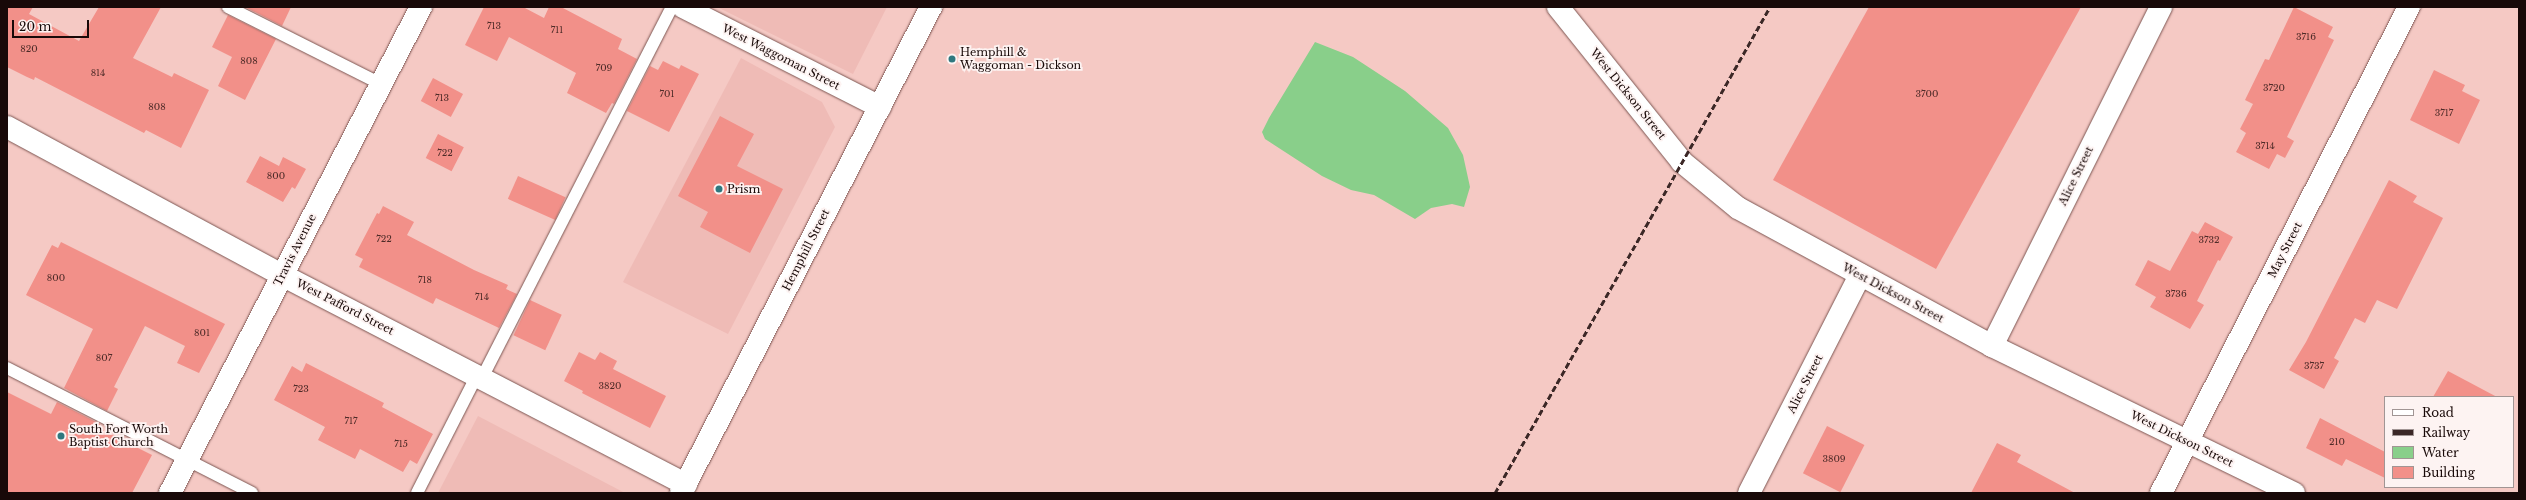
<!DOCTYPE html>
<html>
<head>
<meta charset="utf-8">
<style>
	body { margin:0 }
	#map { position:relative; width:2526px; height:500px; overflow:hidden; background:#f5c9c4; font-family:"Libre Baskerville",serif }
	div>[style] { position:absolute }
	.built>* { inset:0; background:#efbbb6 }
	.water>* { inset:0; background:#89cf8a }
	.building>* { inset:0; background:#f29089; transform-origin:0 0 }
	.roads { filter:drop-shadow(0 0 1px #7c5652) drop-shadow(0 0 1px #7c5652) }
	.service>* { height:12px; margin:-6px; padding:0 6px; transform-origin:6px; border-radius:6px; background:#fff }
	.minor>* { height:22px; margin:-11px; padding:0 11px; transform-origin:11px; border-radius:11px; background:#fff }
	.secondary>* { height:22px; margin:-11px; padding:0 11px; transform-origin:11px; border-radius:11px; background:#fff }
	.rail>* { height:3px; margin-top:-1.5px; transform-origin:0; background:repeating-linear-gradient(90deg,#3b2726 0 6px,transparent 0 9px) }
	.dots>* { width:11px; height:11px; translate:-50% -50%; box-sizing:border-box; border:2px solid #fdf3f2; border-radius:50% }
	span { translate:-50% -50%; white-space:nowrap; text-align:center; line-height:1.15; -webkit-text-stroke:3.5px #fdf3f2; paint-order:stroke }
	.number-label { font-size:9px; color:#4e2b28 }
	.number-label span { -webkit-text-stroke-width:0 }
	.poi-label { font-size:11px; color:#180908 }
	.left { translate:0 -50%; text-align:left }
	.street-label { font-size:11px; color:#180908 }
	.frame { position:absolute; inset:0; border:8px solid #180908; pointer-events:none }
	.legend { position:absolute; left:2384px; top:396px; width:130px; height:92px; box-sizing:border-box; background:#fdf3f2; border:1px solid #a19594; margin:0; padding:5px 7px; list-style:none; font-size:12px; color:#180908 }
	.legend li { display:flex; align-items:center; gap:8px; height:20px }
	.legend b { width:20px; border:1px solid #a19594 }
	.scale { position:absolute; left:12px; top:20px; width:77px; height:18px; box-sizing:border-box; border:2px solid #180908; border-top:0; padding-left:5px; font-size:12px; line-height:14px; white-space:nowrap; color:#180908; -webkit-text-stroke:3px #fdf3f2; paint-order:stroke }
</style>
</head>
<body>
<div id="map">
	<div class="built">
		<i style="clip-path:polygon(717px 7px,887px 7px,853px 74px)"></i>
		<i style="clip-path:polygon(741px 58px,822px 102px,835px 127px,728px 334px,623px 282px)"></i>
		<i style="clip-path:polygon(478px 416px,625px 493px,438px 493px)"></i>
	</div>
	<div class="water">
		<i style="clip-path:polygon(1315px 42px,1353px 57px,1405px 91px,1448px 128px,1463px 155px,1470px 187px,1464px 207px,1452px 204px,1431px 208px,1415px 219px,1374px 195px,1351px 190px,1322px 176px,1265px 139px,1262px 132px,1269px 118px)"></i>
	</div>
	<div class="building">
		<i style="clip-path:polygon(7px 7px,33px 7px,29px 14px,79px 41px,99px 7px,161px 7px,133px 58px,172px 77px,174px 73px,209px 90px,181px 148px,146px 130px,144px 133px,35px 77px,34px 80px,27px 77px,7px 67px)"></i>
		<i style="clip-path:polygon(245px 7px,291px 7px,282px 26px)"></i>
		<i style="clip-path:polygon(484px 7px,523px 7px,544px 18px,549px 7px,561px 7px,622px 39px,618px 49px,637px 59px,614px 104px,612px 103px,606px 113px,567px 93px,576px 73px,509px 37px,497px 61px,465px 45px)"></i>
		<i style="clip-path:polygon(1869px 7px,2081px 7px,1936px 269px,1773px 180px)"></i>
		<i style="clip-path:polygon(2294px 7px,2333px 27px,2328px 37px,2334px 40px,2287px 137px,2294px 141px,2285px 158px,2277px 154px,2269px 169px,2236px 152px,2246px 133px,2240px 129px,2253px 104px,2245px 100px,2265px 59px,2269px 60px)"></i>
		<i style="clip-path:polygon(228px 15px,276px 39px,245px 100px,218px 86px,232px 57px,212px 47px)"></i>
		<i style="clip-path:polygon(663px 61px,679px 69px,681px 65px,699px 74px,669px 132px,627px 111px,650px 66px,658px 70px)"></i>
		<i style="clip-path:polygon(2434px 70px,2465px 85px,2462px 91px,2480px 100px,2459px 144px,2410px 120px)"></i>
		<i style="left:433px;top:78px;width:34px;height:26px;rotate:28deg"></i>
		<i style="clip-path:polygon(720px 116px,754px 134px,737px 166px,783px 189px,750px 253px,700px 227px,708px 212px,678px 196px)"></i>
		<i style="left:438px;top:134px;width:29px;height:27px;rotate:27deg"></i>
		<i style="clip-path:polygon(260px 156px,279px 166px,283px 157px,306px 169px,295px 189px,292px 187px,283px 202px,246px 182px)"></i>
		<i style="left:518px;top:176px;width:52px;height:25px;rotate:24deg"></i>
		<i style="clip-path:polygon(2389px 180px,2417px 196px,2413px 202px,2443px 218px,2397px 309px,2377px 300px,2365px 323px,2355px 318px,2334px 358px,2339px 361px,2324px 389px,2289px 370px,2306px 342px)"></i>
		<i style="clip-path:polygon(383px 206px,414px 222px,407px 235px,474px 270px,508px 285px,506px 289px,517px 294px,499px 328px,436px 298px,433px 304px,359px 267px,363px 259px,355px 255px,377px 213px,379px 214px)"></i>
		<i style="clip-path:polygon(2205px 222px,2233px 237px,2220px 261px,2218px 260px,2197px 301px,2204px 305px,2190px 329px,2150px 307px,2156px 297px,2135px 285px,2148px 260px,2170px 271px,2192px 231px,2198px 234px)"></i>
		<i style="clip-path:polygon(61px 242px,225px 324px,199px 373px,177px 363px,185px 346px,145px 326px,114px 387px,118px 389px,107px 411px,64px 388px,93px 329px,26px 295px,52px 245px,58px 248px)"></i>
		<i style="left:530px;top:300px;width:35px;height:39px;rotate:25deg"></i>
		<i style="clip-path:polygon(579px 352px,595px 360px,600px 352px,617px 361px,613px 369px,666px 396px,650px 428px,582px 393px,583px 391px,564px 381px)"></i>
		<i style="clip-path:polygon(306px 363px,384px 403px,382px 407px,433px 434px,417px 464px,410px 460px,403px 472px,360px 449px,355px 459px,318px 440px,325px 427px,274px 400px,292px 366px,302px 372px)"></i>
		<i style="clip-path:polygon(2448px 371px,2497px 397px,2433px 397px)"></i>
		<i style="clip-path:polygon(7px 392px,51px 414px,57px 402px,100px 424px,98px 428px,152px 455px,132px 493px,7px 493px)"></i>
		<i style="clip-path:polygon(2320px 418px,2385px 452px,2385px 478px,2346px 459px,2342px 466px,2306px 448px)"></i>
		<i style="left:1827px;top:426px;width:42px;height:53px;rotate:27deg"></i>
		<i style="clip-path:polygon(1997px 443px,2021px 455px,2017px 462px,2075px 493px,1971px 493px)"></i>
	</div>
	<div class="roads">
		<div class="service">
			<i style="left:228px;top:7px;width:171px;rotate:26.7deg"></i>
			<i style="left:7px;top:368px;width:275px;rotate:27deg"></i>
			<i style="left:482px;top:378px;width:417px;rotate:-62.9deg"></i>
			<i style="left:417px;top:493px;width:132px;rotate:-63deg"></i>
		</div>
		<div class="minor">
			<i style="left:683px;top:7px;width:221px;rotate:26.9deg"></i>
			<i style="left:1558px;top:7px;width:198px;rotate:51.3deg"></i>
			<i style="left:1682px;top:162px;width:72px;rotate:39.4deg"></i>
			<i style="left:1738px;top:208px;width:289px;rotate:28.5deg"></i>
			<i style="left:1992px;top:346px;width:336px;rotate:26deg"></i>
			<i style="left:7px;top:127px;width:312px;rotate:28.3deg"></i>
			<i style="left:282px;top:275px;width:455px;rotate:27.4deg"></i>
			<i style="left:1992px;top:346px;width:379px;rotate:-63.5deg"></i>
			<i style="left:170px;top:493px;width:547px;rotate:-62.69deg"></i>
			<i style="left:1749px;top:493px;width:245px;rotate:-63deg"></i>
			<i style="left:2161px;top:493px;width:546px;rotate:-62.97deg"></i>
		</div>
		<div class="secondary">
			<i style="left:681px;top:493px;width:547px;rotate:-62.78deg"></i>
		</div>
	</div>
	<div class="rail">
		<i style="left:1495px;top:493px;width:558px;rotate:-60.5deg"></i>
	</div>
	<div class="dots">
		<i style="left:952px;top:59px;background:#2f787f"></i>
		<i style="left:719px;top:189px;background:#2f787f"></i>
		<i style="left:61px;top:436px;background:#2f787f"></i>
	</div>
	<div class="number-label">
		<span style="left:494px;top:26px">713</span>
		<span style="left:557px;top:30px">711</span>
		<span style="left:2306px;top:37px">3716</span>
		<span style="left:29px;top:49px">820</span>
		<span style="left:249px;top:61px">808</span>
		<span style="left:604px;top:68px">709</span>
		<span style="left:98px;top:73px">814</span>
		<span style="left:2274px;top:88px">3720</span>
		<span style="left:667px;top:94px">701</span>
		<span style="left:1927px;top:94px">3700</span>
		<span style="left:442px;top:98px">713</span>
		<span style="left:157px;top:107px">808</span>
		<span style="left:2444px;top:113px">3717</span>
		<span style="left:2265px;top:146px">3714</span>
		<span style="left:445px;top:153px">722</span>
		<span style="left:276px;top:176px">800</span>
		<span style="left:384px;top:239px">722</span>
		<span style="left:2209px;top:240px">3732</span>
		<span style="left:56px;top:278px">800</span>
		<span style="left:425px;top:280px">718</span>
		<span style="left:2176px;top:294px">3736</span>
		<span style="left:482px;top:297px">714</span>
		<span style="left:202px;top:333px">801</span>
		<span style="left:104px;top:358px">807</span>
		<span style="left:2314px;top:366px">3737</span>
		<span style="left:610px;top:386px">3820</span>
		<span style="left:301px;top:389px">723</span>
		<span style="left:351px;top:421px">717</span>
		<span style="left:2337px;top:442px">210</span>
		<span style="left:401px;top:444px">715</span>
		<span style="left:1834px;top:459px">3809</span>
	</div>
	<div class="poi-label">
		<span class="left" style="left:960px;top:59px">Hemphill &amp;<br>Waggoman - Dickson</span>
		<span class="left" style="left:727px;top:189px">Prism</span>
		<span class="left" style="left:69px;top:436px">South Fort Worth<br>Baptist Church</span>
	</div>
	<div class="street-label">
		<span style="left:781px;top:57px;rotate:27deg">West Waggoman Street</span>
		<span style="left:1628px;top:94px;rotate:51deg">West Dickson Street</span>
		<span style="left:2076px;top:176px;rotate:-64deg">Alice Street</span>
		<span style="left:295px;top:250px;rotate:-63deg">Travis Avenue</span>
		<span style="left:806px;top:250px;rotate:-63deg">Hemphill Street</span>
		<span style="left:2285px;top:250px;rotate:-63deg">May Street</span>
		<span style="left:1893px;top:293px;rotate:28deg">West Dickson Street</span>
		<span style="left:345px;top:307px;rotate:27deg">West Pafford Street</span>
		<span style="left:1805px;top:384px;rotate:-63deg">Alice Street</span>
		<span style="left:2182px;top:439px;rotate:26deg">West Dickson Street</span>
	</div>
	<div class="frame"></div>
	<ul class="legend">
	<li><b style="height:5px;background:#fff"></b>Road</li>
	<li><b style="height:5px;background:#3b2726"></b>Railway</li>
	<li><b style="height:11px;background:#89cf8a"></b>Water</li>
	<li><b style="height:11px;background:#f29089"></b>Building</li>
	</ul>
	<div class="scale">20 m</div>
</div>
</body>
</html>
